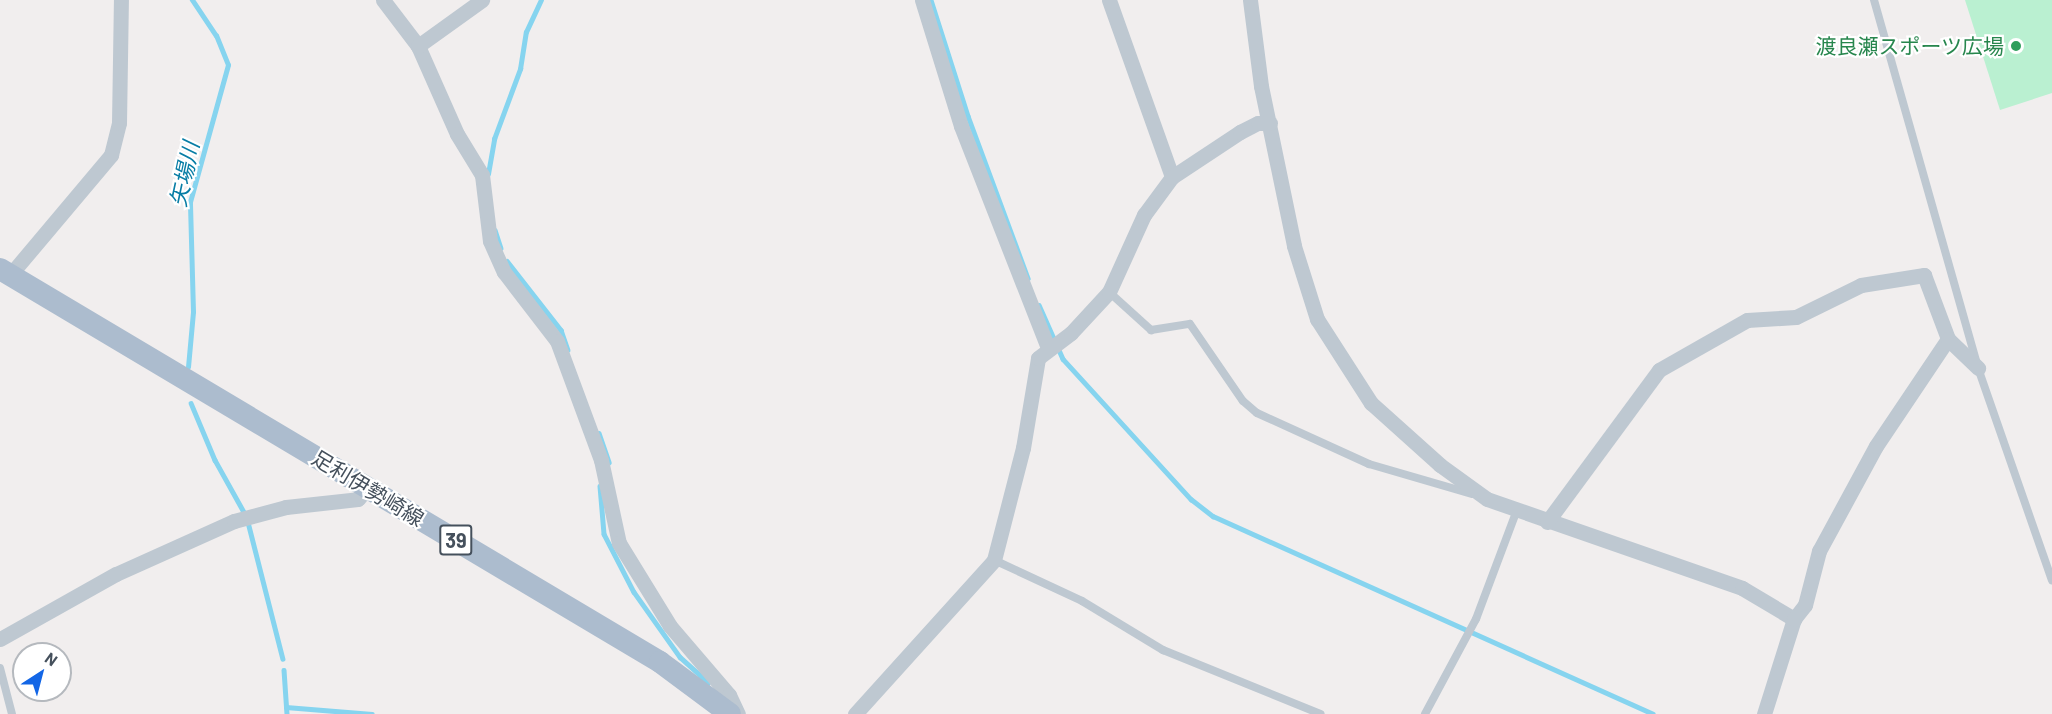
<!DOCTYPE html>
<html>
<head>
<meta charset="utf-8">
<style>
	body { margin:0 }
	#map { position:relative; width:2052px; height:714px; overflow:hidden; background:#f1eeee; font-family:Barlow,"Noto Sans JP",sans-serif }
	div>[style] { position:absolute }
	.green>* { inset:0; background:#baf0d1 }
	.stream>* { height:4.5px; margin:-2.25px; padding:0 2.25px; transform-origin:2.25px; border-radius:2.25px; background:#86d4ef }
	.service>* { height:8px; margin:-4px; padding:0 4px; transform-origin:4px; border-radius:4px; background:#bec8d1 }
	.minor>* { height:15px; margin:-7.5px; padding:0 7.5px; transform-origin:7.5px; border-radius:7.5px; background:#bec8d1 }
	.primary>* { height:22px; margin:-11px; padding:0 11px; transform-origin:11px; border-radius:11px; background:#acbcce }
	.dots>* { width:16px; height:16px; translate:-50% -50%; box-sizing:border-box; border:3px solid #fff; border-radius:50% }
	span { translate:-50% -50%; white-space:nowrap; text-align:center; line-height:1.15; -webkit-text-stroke:4.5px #fff; paint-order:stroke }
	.shield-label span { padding:2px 4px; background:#fff; border:2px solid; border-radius:4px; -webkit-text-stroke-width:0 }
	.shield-label { font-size:20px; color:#45505c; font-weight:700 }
	.leisure-label { font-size:21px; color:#27864d }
	.right { translate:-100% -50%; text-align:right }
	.street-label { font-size:21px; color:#45505c }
	.water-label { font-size:22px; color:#087da5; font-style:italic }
	.north { position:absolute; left:12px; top:642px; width:60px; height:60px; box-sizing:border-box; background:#fff; border:2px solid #b5b9be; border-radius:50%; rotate:36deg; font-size:16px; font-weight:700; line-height:24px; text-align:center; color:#45505c }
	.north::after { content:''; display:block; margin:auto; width:21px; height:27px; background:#1366e6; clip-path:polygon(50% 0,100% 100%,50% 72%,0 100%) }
</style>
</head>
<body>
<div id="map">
	<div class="green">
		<i style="clip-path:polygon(1965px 0,2052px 0,2052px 93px,2000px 110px)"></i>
	</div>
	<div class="stream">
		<i style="left:931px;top:0;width:122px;rotate:72.3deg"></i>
		<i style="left:968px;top:116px;width:173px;rotate:69.7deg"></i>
		<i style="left:488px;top:174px;width:36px;rotate:-80deg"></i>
		<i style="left:494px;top:139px;width:75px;rotate:-69.6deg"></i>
		<i style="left:520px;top:69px;width:37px;rotate:-81deg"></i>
		<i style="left:526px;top:32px;width:35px;rotate:-65deg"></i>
		<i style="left:495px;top:230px;width:19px;rotate:72deg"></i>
		<i style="left:507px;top:261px;width:88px;rotate:52deg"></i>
		<i style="left:561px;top:330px;width:21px;rotate:71deg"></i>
		<i style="left:1039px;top:305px;width:59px;rotate:66deg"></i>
		<i style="left:1063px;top:359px;width:190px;rotate:47.6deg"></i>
		<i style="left:1191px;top:499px;width:28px;rotate:38deg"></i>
		<i style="left:1213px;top:516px;width:482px;rotate:24.2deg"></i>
		<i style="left:188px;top:367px;width:55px;rotate:-84.8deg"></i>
		<i style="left:193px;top:312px;width:110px;rotate:-91.6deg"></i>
		<i style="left:190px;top:202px;width:142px;rotate:-74.5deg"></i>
		<i style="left:228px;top:65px;width:31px;rotate:-112deg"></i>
		<i style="left:216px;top:36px;width:43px;rotate:-123.7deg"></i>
		<i style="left:191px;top:403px;width:62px;rotate:67.2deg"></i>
		<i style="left:215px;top:460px;width:62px;rotate:60.9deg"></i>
		<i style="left:599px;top:433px;width:31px;rotate:71deg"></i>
		<i style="left:600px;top:486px;width:48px;rotate:85.2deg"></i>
		<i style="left:604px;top:534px;width:65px;rotate:62.7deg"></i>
		<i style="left:634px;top:592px;width:80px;rotate:54.7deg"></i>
		<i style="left:680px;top:657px;width:38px;rotate:42deg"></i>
		<i style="left:248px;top:522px;width:141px;rotate:75.7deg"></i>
		<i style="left:284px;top:670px;width:44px;rotate:86.1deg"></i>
		<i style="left:286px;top:707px;width:86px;rotate:4.7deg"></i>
	</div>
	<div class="service">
		<i style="left:1874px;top:0;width:382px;rotate:74.2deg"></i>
		<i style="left:1978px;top:368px;width:225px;rotate:70.8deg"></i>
		<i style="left:1109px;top:292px;width:57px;rotate:42.1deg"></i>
		<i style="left:1151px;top:330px;width:39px;rotate:-9deg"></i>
		<i style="left:1190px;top:324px;width:93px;rotate:55.5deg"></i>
		<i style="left:1243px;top:401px;width:18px;rotate:41deg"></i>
		<i style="left:1257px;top:413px;width:123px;rotate:24.5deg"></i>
		<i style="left:1369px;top:464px;width:107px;rotate:16.2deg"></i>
		<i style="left:994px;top:560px;width:97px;rotate:25deg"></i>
		<i style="left:1082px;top:601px;width:95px;rotate:31.2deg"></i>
		<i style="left:1163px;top:650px;width:170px;rotate:22.1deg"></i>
		<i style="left:0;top:668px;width:48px;rotate:75.4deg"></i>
		<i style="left:1425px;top:714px;width:108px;rotate:-61.8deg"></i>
		<i style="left:1476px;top:619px;width:116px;rotate:-69.4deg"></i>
	</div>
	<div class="minor">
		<i style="left:383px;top:0;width:58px;rotate:52.7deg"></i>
		<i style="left:418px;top:46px;width:96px;rotate:66.1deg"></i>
		<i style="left:457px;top:134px;width:48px;rotate:58.6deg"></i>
		<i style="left:482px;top:175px;width:66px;rotate:83.1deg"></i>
		<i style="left:490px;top:241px;width:34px;rotate:66deg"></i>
		<i style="left:504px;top:272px;width:87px;rotate:52.5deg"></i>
		<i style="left:557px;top:341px;width:127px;rotate:69.7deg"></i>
		<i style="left:601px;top:460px;width:85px;rotate:77.8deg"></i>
		<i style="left:619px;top:543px;width:97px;rotate:58.4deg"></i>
		<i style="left:670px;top:626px;width:91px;rotate:49.5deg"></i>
		<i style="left:729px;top:695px;width:21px;rotate:65deg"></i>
		<i style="left:922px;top:0;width:132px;rotate:72.8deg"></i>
		<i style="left:961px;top:126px;width:238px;rotate:68.6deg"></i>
		<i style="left:1109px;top:0;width:188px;rotate:70.4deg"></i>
		<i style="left:1250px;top:0;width:87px;rotate:82.7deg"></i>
		<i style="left:1261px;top:86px;width:163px;rotate:78.3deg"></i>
		<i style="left:1294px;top:246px;width:77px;rotate:72.5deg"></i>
		<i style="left:1317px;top:319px;width:100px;rotate:57.3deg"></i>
		<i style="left:1371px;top:403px;width:93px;rotate:41.9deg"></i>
		<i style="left:1440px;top:465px;width:58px;rotate:35.9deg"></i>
		<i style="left:1487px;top:499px;width:270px;rotate:19.2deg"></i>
		<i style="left:1742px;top:588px;width:61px;rotate:30.8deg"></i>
		<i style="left:418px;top:46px;width:79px;rotate:-35.7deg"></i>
		<i style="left:10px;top:275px;width:157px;rotate:-49.9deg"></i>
		<i style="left:111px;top:155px;width:33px;rotate:-76deg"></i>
		<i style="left:119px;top:123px;width:123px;rotate:-89.1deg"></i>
		<i style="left:1547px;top:522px;width:189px;rotate:-53.6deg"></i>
		<i style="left:1659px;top:370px;width:101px;rotate:-29.6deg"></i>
		<i style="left:1747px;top:320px;width:49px;rotate:-3.5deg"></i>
		<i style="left:1796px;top:317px;width:72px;rotate:-26.2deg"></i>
		<i style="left:1861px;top:285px;width:64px;rotate:-9deg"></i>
		<i style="left:1924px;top:275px;width:68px;rotate:69.4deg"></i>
		<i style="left:0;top:639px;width:133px;rotate:-29.3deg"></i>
		<i style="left:116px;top:574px;width:129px;rotate:-24.2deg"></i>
		<i style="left:234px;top:521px;width:54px;rotate:-15.1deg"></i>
		<i style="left:286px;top:507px;width:72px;rotate:-6.3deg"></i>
		<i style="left:358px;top:499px;width:16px;rotate:-50deg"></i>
		<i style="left:855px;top:714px;width:207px;rotate:-47.9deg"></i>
		<i style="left:994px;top:560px;width:116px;rotate:-75.5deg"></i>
		<i style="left:1023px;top:448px;width:91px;rotate:-80.5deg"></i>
		<i style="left:1038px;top:358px;width:41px;rotate:-37.1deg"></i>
		<i style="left:1071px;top:333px;width:56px;rotate:-47.2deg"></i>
		<i style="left:1109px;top:292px;width:85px;rotate:-65.6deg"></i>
		<i style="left:1144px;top:215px;width:47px;rotate:-53.6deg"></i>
		<i style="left:1172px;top:177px;width:82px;rotate:-33.5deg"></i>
		<i style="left:1240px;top:132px;width:20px;rotate:-27deg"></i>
		<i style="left:1258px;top:123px;width:12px"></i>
		<i style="left:1764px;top:714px;width:100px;rotate:-72.5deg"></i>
		<i style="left:1794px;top:619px;width:18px;rotate:-52deg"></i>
		<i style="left:1805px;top:605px;width:56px;rotate:-75.5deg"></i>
		<i style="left:1819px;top:551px;width:119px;rotate:-61.5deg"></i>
		<i style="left:1876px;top:446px;width:129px;rotate:-56.1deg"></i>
		<i style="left:1948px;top:339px;width:42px;rotate:44deg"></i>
	</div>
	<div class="primary">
		<i style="left:0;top:269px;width:768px;rotate:30.77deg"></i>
		<i style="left:660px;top:662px;width:87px;rotate:36.6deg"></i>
	</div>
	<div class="dots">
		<i style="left:2016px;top:46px;background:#2e9e5b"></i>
	</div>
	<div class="shield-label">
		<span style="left:456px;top:540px">39</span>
	</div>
	<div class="leisure-label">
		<span class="right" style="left:2004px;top:46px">渡良瀬スポーツ広場</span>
	</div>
	<div class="street-label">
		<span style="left:368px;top:488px;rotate:31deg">足利伊勢崎線</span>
	</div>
	<div class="water-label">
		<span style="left:184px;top:174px;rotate:-78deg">矢場川</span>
	</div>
	<div class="north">N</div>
</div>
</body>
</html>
